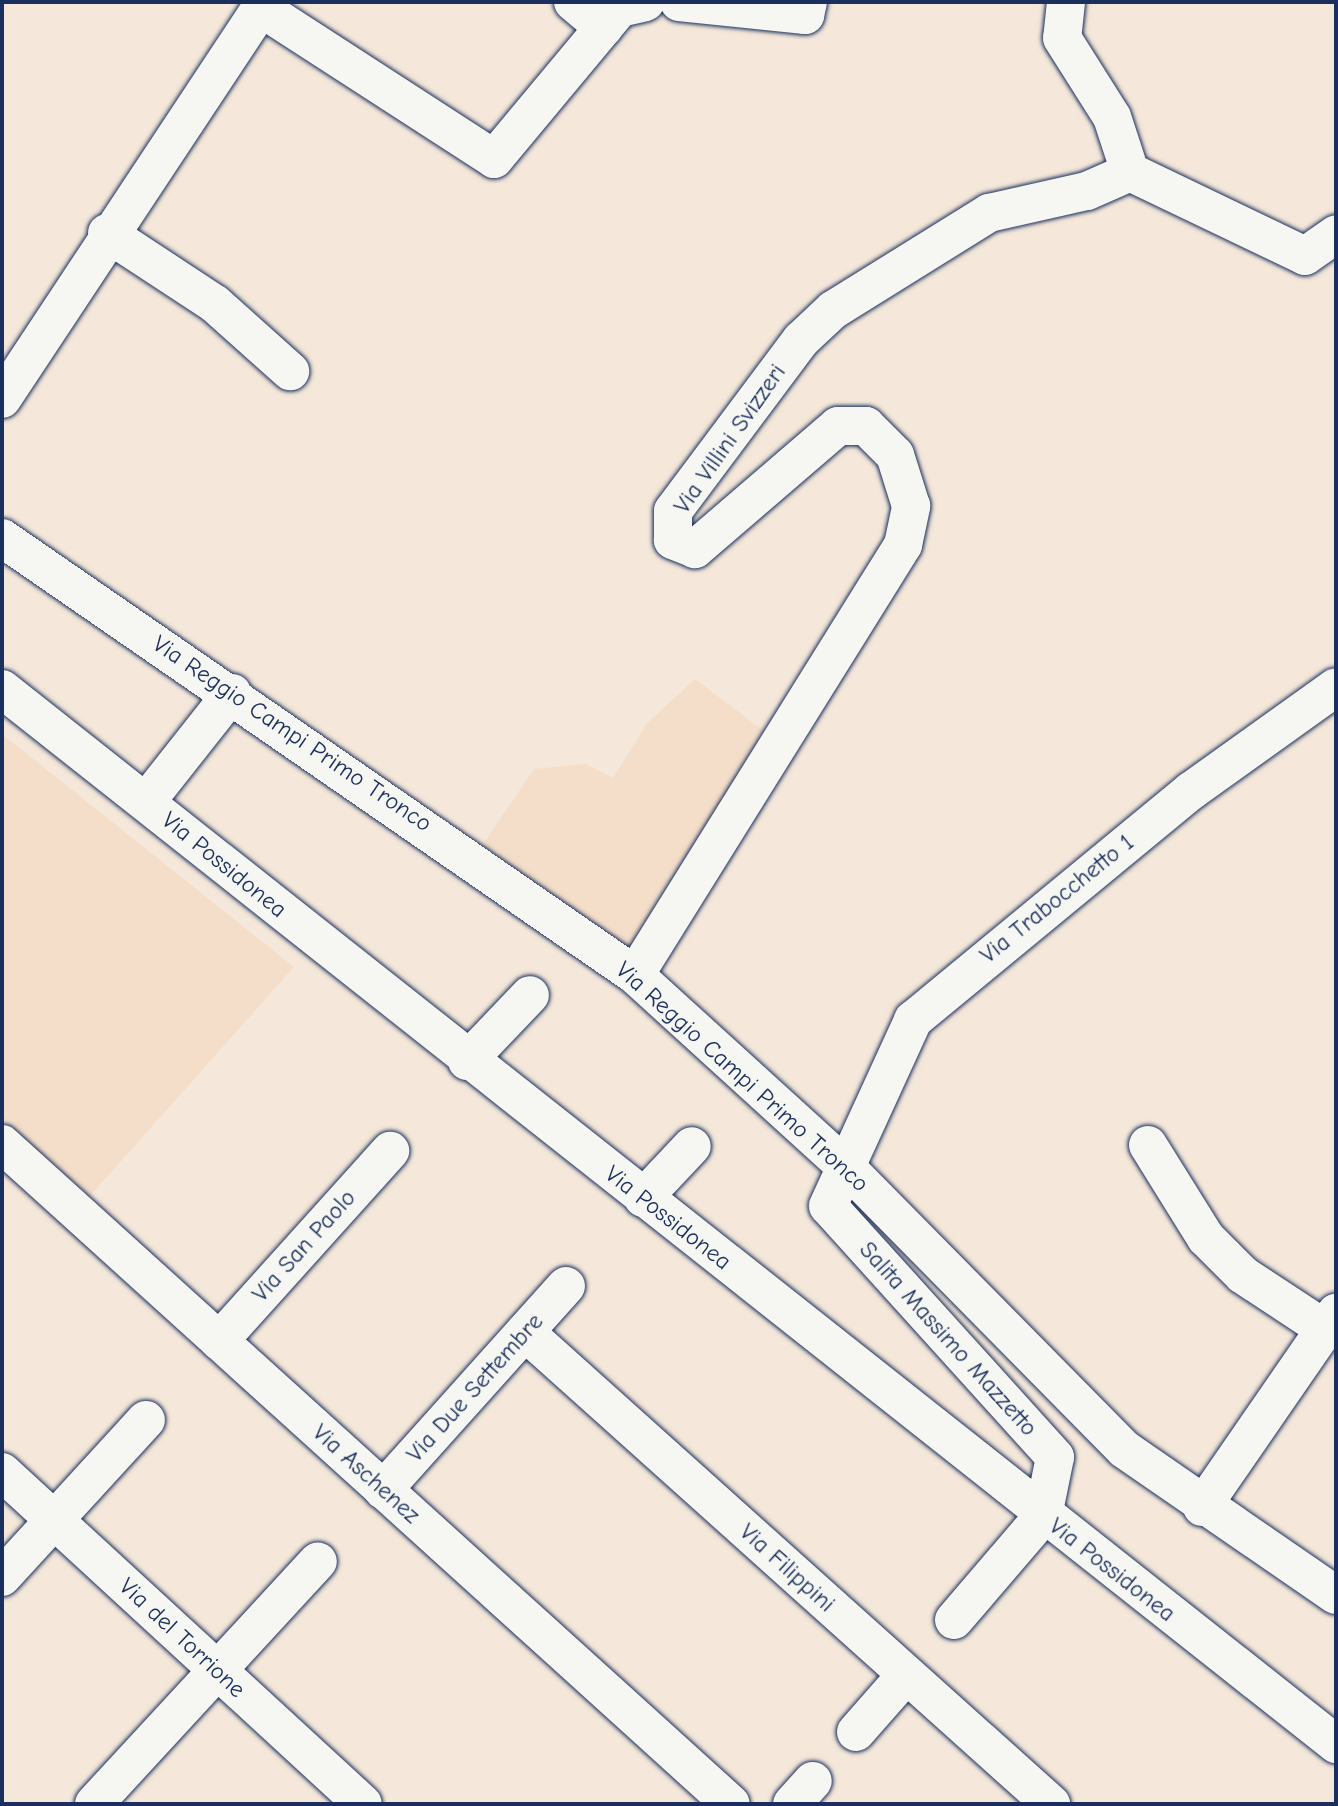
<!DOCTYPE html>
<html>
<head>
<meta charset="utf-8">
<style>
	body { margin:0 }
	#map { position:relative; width:1338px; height:1806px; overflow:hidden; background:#f5e8da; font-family:"Comic Neue",sans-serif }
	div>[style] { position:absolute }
	.built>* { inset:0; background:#f4dec9 }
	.roads { filter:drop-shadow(0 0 2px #1b2f5e) drop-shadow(0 0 2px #1b2f5e) }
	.minor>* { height:38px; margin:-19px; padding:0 19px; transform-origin:19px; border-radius:19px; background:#f6f6f2 }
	span { translate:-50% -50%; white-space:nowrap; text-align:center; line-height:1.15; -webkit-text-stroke:5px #f6f6f2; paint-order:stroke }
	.street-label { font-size:24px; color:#1b2f5e }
	.frame { position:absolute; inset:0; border:4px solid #1b2f5e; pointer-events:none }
</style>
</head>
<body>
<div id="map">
	<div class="built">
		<i style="clip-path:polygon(695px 679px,768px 734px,632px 959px,477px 853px,534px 769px,585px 764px,613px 778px,647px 723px)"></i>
		<i style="clip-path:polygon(2px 734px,294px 967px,89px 1197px,2px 1120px)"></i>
	</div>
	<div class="roads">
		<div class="minor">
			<i style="left:573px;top:2px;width:40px;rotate:40deg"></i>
			<i style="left:679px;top:2px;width:127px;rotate:5.9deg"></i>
			<i style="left:805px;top:15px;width:13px;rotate:-77deg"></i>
			<i style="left:1066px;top:2px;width:36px;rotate:96deg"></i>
			<i style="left:1062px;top:38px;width:93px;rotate:57.7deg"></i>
			<i style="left:1112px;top:117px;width:58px;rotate:71.9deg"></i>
			<i style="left:1130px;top:172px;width:194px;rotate:25.6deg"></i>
			<i style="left:1305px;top:256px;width:38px;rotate:-35deg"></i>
			<i style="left:264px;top:10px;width:274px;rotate:32.9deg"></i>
			<i style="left:494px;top:159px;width:197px;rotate:-50.2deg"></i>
			<i style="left:620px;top:8px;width:26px;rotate:-13deg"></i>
			<i style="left:107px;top:233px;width:129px;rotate:33.3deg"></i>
			<i style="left:215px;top:304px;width:101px;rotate:41.8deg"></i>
			<i style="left:2px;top:399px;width:476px;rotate:-56.5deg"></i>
			<i style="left:2px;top:538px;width:769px;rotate:34.62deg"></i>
			<i style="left:635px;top:975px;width:288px;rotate:42.3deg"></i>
			<i style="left:848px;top:1169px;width:393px;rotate:45.4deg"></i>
			<i style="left:1124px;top:1449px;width:257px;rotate:34.6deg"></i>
			<i style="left:2px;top:689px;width:1701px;rotate:38.34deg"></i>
			<i style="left:146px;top:802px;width:139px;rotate:-51.7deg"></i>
			<i style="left:635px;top:975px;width:507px;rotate:-58.07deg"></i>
			<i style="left:903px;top:545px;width:40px;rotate:-78deg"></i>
			<i style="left:911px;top:506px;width:53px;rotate:-107.4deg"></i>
			<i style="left:895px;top:455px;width:41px;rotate:-135deg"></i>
			<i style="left:866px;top:426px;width:28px;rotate:180deg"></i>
			<i style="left:838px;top:426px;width:189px;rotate:139.3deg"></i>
			<i style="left:695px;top:549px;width:24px;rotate:-158deg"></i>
			<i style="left:673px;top:540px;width:29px;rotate:-90deg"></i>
			<i style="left:673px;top:511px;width:214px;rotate:-53.2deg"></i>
			<i style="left:801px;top:340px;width:44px;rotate:-43.2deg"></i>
			<i style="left:833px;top:310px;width:184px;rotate:-31.9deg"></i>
			<i style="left:989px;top:213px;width:100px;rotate:-12.7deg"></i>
			<i style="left:1087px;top:191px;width:47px;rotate:-23.8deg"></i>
			<i style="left:467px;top:1061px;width:91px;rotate:-46.3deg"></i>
			<i style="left:2px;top:1144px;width:983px;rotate:42.16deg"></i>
			<i style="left:1148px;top:1145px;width:110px;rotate:58.1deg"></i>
			<i style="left:1206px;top:1238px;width:52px;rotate:45deg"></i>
			<i style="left:1243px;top:1275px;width:98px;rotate:33.4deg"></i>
			<i style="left:643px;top:1198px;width:71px;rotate:-46.7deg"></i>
			<i style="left:525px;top:1332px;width:707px;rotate:41.9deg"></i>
			<i style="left:219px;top:1341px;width:256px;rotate:-48deg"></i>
			<i style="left:2px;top:1472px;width:490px;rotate:42.6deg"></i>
			<i style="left:383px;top:1490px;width:274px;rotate:-48.1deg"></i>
			<i style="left:1202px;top:1507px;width:236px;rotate:-55.4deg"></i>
			<i style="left:2px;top:1577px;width:213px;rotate:-47.5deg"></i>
			<i style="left:954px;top:1620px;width:137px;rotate:-49.4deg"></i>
			<i style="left:1043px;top:1516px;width:60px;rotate:-78.5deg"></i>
			<i style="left:1055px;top:1457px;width:338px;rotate:-132.1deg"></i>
			<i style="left:828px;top:1206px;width:205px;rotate:-65.4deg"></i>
			<i style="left:913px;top:1020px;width:360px;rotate:-39.5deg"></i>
			<i style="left:1191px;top:791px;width:178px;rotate:-35.6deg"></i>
			<i style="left:856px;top:1732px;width:76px;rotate:-48.7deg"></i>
			<i style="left:94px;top:1804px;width:330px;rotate:-47.3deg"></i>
			<i style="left:792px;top:1804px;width:31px;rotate:-48deg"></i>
		</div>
	</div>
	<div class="street-label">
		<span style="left:730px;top:439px;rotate:-55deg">Via Villini Svizzeri</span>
		<span style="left:292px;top:734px;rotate:34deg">Via Reggio Campi Primo Tronco</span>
		<span style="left:224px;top:865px;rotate:39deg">Via Possidonea</span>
		<span style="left:1057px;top:899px;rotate:-39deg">Via Trabocchetto 1</span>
		<span style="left:742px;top:1077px;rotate:42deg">Via Reggio Campi Primo Tronco</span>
		<span style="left:668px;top:1218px;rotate:38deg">Via Possidonea</span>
		<span style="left:304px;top:1246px;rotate:-48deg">Via San Paolo</span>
		<span style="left:948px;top:1339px;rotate:48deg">Salita Massimo Mazzetto</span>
		<span style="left:475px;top:1388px;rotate:-48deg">Via Due Settembre</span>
		<span style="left:366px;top:1474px;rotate:42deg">Via Aschenez</span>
		<span style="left:787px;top:1568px;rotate:42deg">Via Filippini</span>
		<span style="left:1112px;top:1570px;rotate:38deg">Via Possidonea</span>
		<span style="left:182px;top:1638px;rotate:43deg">Via del Torrione</span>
	</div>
	<div class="frame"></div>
</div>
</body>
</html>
